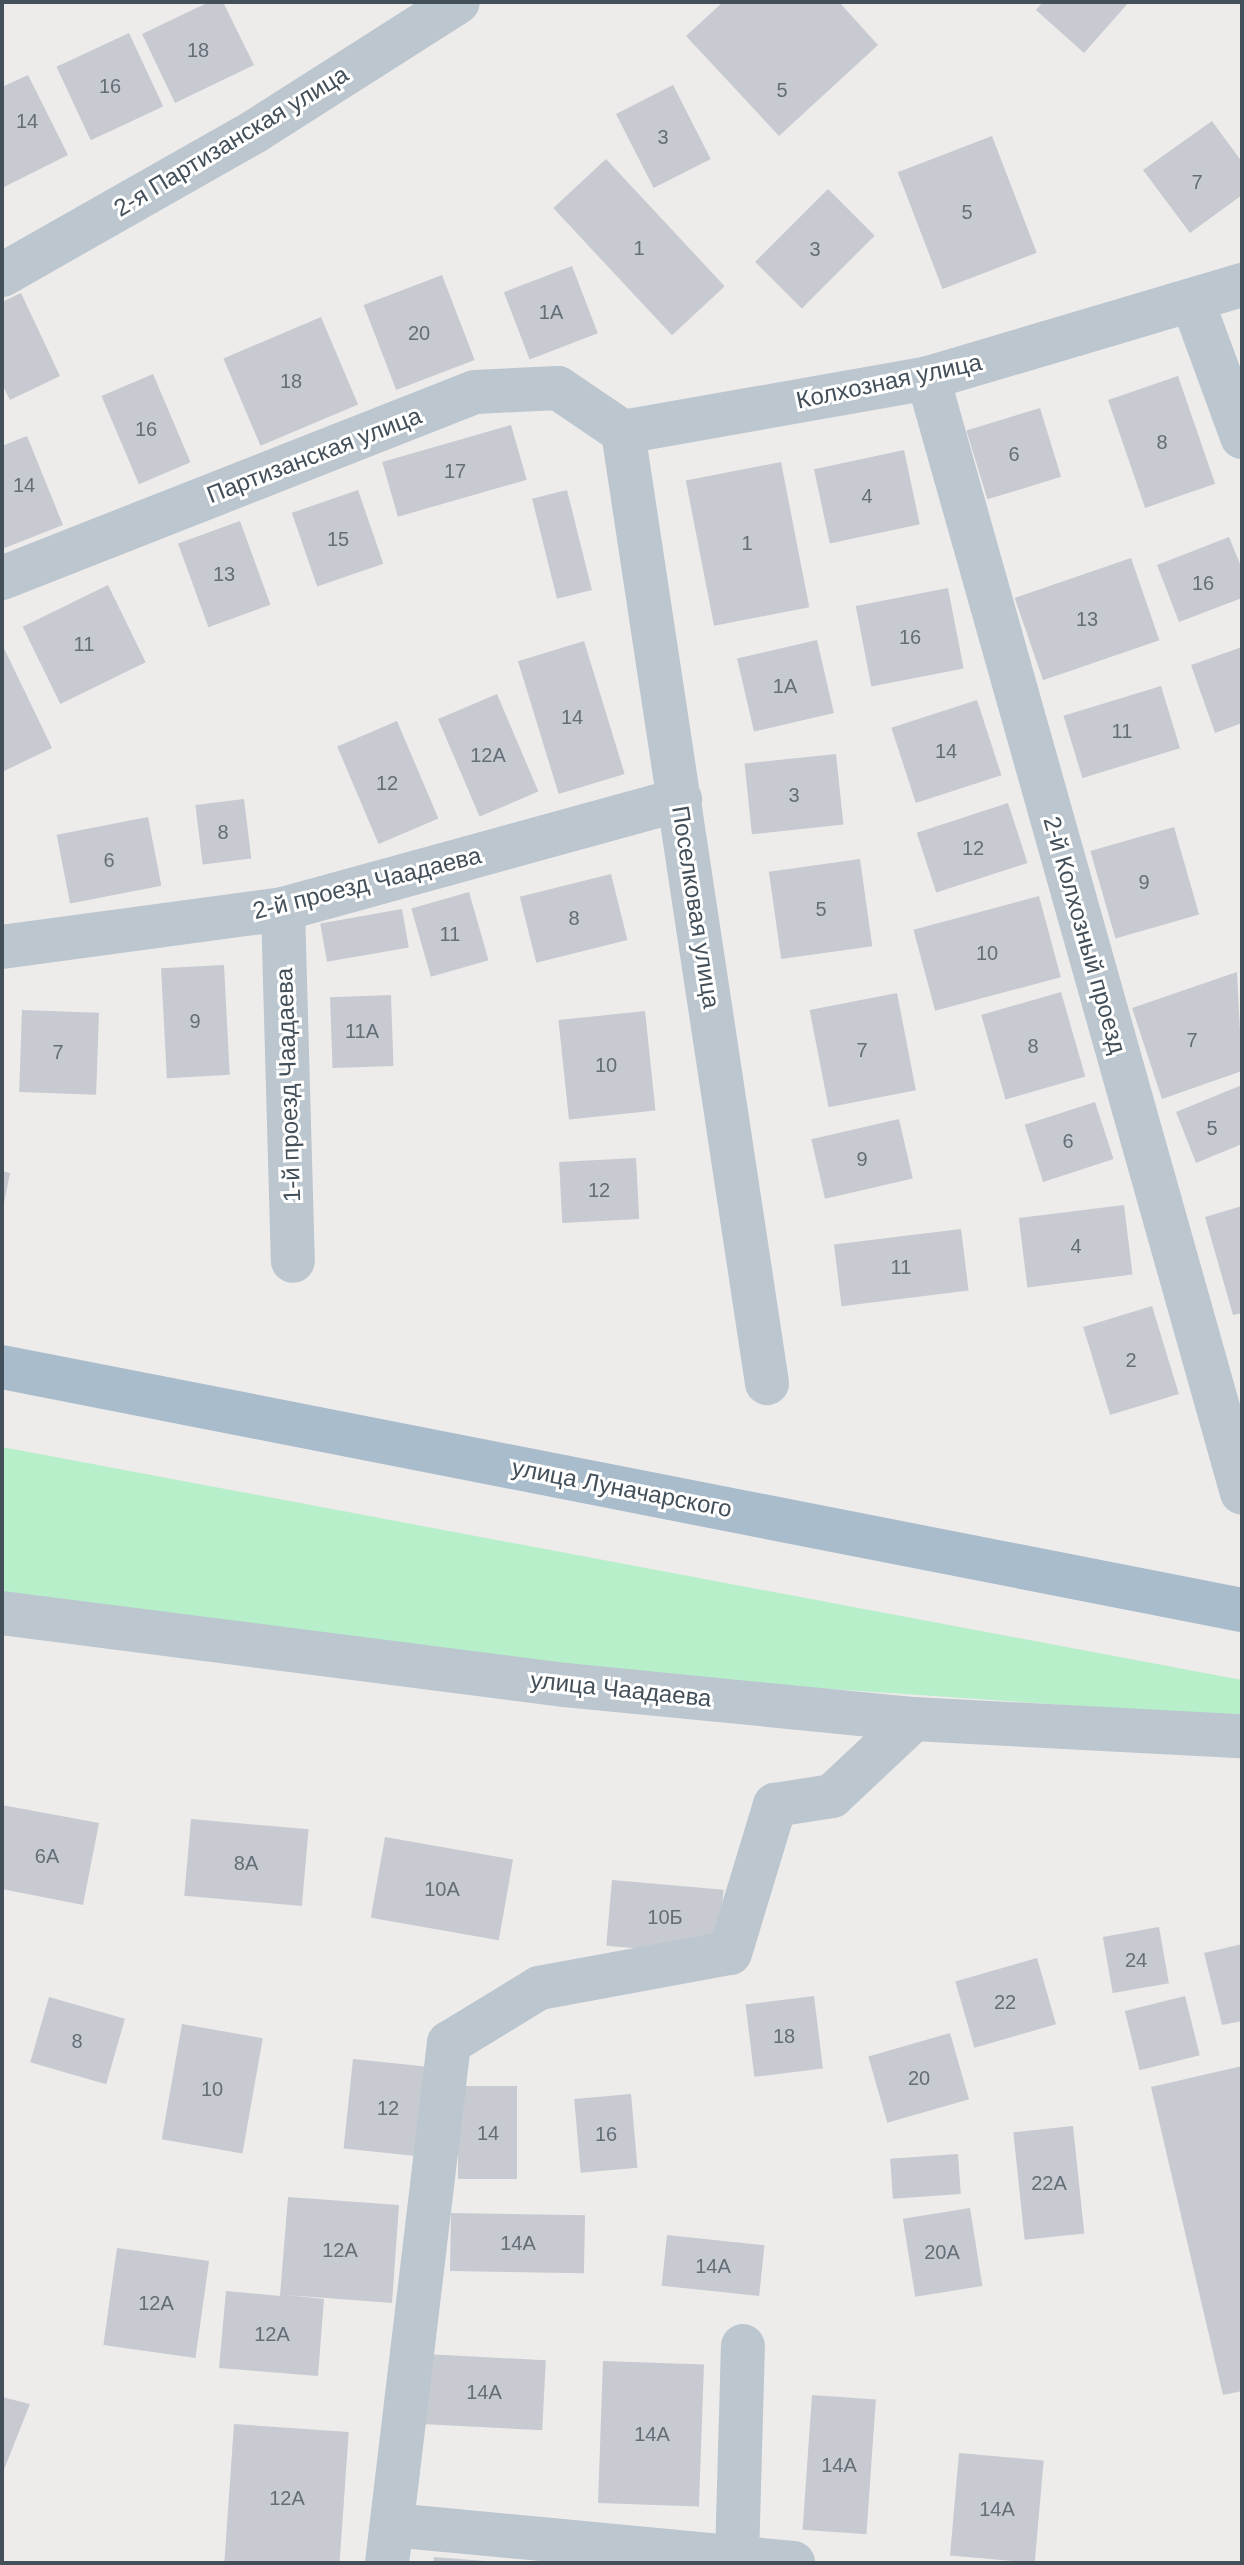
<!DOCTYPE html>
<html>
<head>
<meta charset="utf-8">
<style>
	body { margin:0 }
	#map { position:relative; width:1244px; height:2565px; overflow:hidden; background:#eeebeb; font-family:Helvetica,sans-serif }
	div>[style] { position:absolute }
	.green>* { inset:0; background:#b6efca }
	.building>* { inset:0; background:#c7cad0; transform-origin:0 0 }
	.minor>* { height:44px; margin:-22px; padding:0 22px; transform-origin:22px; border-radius:22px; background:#bbc6ce }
	.tertiary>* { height:44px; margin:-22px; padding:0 22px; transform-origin:22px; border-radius:22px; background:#bbc6ce }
	.primary>* { height:44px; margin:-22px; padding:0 22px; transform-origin:22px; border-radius:22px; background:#a9bccc }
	span { translate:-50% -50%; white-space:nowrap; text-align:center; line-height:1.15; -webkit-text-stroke:6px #fff; paint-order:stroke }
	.number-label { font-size:20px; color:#646e77 }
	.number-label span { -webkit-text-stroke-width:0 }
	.street-label { font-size:24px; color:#434f59 }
	.frame { position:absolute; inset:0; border:4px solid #434f59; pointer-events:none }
</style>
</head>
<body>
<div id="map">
	<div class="green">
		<i style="clip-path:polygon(2px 1447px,1242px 1680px,1242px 1717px,683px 1679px,2px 1593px)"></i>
	</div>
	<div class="building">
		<i style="clip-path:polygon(209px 2px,223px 2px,254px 65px,175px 103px,142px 34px)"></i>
		<i style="clip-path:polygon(723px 2px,839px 2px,878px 45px,779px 136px,686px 36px)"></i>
		<i style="clip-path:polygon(1043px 2px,1129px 2px,1084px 53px,1036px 10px)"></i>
		<i style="left:129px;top:33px;width:81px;height:80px;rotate:65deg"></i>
		<i style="clip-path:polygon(28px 75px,68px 155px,2px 188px,2px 87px)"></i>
		<i style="left:673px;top:85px;width:83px;height:64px;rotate:63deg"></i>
		<i style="clip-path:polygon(1212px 121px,1242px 162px,1242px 195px,1190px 233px,1143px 170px)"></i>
		<i style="left:992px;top:136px;width:125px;height:101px;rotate:69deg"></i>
		<i style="left:606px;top:159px;width:174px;height:72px;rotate:47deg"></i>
		<i style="left:828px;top:189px;width:66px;height:103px;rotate:45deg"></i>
		<i style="left:572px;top:266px;width:72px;height:73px;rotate:69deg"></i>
		<i style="left:442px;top:275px;width:91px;height:84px;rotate:69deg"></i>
		<i style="clip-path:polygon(21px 293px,60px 376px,10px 400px,2px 384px,2px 302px)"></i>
		<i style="left:321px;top:317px;width:95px;height:106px;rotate:67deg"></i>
		<i style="left:153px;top:374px;width:96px;height:56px;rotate:67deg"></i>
		<i style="left:1178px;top:376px;width:114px;height:74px;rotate:71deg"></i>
		<i style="left:1040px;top:408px;width:72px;height:77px;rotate:73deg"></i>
		<i style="left:511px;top:425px;width:57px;height:134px;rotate:74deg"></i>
		<i style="clip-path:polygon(27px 436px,63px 525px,2px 549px,2px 446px)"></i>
		<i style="left:904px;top:450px;width:76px;height:92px;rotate:78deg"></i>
		<i style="left:781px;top:462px;width:148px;height:97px;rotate:79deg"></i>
		<i style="left:358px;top:490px;width:78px;height:70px;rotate:71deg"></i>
		<i style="left:567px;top:490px;width:103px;height:36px;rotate:76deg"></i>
		<i style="left:240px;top:521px;width:89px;height:66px;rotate:70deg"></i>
		<i style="clip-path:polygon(1229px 537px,1242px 569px,1242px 598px,1179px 622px,1157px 565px)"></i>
		<i style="left:1131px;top:558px;width:87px;height:123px;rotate:71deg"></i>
		<i style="left:108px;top:585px;width:86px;height:95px;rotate:64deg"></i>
		<i style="left:948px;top:588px;width:82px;height:94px;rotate:79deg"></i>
		<i style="left:817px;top:640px;width:75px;height:82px;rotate:77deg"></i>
		<i style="left:584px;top:641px;width:139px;height:69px;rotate:73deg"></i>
		<i style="clip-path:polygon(2px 644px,52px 748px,2px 772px)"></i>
		<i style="clip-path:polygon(1242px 647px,1242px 723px,1215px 733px,1191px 665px)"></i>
		<i style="left:1161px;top:686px;width:65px;height:102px;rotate:73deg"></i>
		<i style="left:497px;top:694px;width:106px;height:64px;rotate:67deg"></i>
		<i style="left:977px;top:700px;width:79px;height:90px;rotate:72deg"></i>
		<i style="left:397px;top:721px;width:106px;height:65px;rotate:67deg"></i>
		<i style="left:836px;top:754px;width:71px;height:92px;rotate:84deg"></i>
		<i style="left:244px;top:799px;width:60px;height:49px;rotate:83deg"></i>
		<i style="left:1008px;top:803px;width:63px;height:96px;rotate:72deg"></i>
		<i style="left:148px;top:817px;width:70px;height:93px;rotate:79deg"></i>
		<i style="left:1174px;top:827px;width:91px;height:87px;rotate:74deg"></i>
		<i style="left:860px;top:859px;width:88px;height:92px;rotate:82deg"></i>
		<i style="left:611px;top:874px;width:68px;height:94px;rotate:76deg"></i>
		<i style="left:469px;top:892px;width:71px;height:60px;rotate:74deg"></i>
		<i style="left:1039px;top:896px;width:84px;height:130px;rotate:75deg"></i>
		<i style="left:402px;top:909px;width:39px;height:83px;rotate:80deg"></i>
		<i style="left:224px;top:965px;width:110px;height:63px;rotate:87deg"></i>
		<i style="clip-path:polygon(1237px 972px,1242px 1071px,1162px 1099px,1132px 1008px)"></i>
		<i style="left:1061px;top:992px;width:88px;height:83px;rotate:74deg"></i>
		<i style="left:897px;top:993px;width:99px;height:89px;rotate:79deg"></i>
		<i style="left:391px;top:995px;width:71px;height:61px;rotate:88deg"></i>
		<i style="left:22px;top:1010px;width:77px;height:82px;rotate:2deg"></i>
		<i style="left:645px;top:1011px;width:100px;height:87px;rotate:84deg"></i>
		<i style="clip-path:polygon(1242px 1085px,1242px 1144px,1196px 1163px,1176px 1112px)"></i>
		<i style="left:1095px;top:1102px;width:60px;height:74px;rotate:72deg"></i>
		<i style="left:899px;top:1119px;width:61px;height:90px;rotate:77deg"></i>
		<i style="left:636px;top:1158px;width:61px;height:77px;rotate:87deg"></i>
		<i style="clip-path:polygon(2px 1171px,10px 1173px,3px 1208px,2px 1208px)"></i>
		<i style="left:1124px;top:1205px;width:70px;height:106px;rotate:83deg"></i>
		<i style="clip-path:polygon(1242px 1206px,1242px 1313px,1233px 1315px,1205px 1217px)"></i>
		<i style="left:961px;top:1229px;width:62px;height:128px;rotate:83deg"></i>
		<i style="left:1152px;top:1306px;width:92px;height:72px;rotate:73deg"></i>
		<i style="clip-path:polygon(2px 1805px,99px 1823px,83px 1905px,2px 1889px)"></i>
		<i style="left:191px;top:1819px;width:118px;height:77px;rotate:5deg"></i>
		<i style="left:385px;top:1837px;width:130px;height:82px;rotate:10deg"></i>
		<i style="left:612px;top:1880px;width:112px;height:66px;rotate:5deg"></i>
		<i style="left:1159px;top:1927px;width:57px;height:57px;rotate:80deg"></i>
		<i style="clip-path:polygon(1242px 1944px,1242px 2021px,1222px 2025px,1204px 1953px)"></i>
		<i style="left:1037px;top:1958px;width:69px;height:85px;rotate:74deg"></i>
		<i style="left:814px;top:1996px;width:73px;height:69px;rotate:83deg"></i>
		<i style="left:1185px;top:1996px;width:61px;height:62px;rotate:76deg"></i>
		<i style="left:49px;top:1997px;width:79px;height:68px;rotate:16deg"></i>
		<i style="left:182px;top:2024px;width:82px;height:117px;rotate:10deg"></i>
		<i style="left:950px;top:2033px;width:69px;height:85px;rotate:74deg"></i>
		<i style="left:353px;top:2059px;width:80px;height:90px;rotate:6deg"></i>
		<i style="clip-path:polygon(1242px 2066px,1242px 2391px,1223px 2395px,1151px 2087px)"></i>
		<i style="left:458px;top:2086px;width:59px;height:93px"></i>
		<i style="left:631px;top:2094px;width:74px;height:57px;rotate:85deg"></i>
		<i style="left:1073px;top:2126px;width:108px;height:60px;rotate:84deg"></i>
		<i style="left:958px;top:2154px;width:40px;height:68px;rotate:86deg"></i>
		<i style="clip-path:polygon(288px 2197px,399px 2205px,392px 2303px,286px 2295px,324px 2299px,318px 2376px,219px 2368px,226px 2291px,280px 2296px)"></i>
		<i style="left:970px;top:2208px;width:79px;height:68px;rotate:81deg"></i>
		<i style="left:451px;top:2213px;width:134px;height:58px;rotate:1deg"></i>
		<i style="left:667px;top:2235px;width:98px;height:51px;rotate:6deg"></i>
		<i style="left:117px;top:2248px;width:93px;height:98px;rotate:8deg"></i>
		<i style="left:425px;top:2354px;width:121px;height:70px;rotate:3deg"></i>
		<i style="left:603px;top:2361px;width:101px;height:142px;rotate:2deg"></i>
		<i style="left:812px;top:2395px;width:64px;height:135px;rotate:4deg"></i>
		<i style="clip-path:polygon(2px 2397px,30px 2404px,3px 2472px,2px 2472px)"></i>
		<i style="left:234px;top:2424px;width:115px;height:139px;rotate:4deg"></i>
		<i style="left:959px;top:2453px;width:85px;height:103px;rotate:5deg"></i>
		<i style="clip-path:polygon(434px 2557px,485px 2561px,485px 2563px,433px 2563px)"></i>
	</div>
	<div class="minor">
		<i style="left:2px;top:275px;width:293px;rotate:-29.6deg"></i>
		<i style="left:257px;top:130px;width:238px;rotate:-32.5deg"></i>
		<i style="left:1192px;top:300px;width:146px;rotate:69.9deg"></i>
		<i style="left:928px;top:378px;width:1158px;rotate:74.27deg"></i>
		<i style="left:623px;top:432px;width:962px;rotate:81.39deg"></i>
		<i style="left:623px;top:432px;width:310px;rotate:-10deg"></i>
		<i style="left:928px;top:378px;width:327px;rotate:-16.5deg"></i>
		<i style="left:2px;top:578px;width:508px;rotate:-21.47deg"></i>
		<i style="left:475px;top:392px;width:83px;rotate:-2.8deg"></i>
		<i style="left:558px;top:388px;width:78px;rotate:34.1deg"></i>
		<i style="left:283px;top:909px;width:352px;rotate:88.4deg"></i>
		<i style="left:2px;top:947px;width:284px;rotate:-7.7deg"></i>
		<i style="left:283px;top:909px;width:412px;rotate:-15.4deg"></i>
		<i style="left:392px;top:2525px;width:403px;rotate:5.4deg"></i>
		<i style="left:737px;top:2558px;width:212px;rotate:-88.4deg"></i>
		<i style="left:387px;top:2563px;width:524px;rotate:-83.2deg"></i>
		<i style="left:449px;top:2043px;width:105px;rotate:-31.4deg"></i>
		<i style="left:539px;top:1988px;width:194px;rotate:-10.4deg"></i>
		<i style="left:730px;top:1953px;width:155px;rotate:-73.1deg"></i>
		<i style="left:775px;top:1805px;width:58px;rotate:-9deg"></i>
		<i style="left:832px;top:1796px;width:112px;rotate:-43.2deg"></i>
	</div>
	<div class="tertiary">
		<i style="left:2px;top:1613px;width:568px;rotate:7.29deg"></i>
		<i style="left:565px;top:1685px;width:351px;rotate:5.6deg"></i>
		<i style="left:914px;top:1719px;width:328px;rotate:3deg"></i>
	</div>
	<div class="primary">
		<i style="left:2px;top:1367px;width:1264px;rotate:11.09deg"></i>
	</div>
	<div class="number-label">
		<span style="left:198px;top:50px">18</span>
		<span style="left:110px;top:86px">16</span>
		<span style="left:782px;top:90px">5</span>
		<span style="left:27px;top:121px">14</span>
		<span style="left:663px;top:137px">3</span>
		<span style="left:1197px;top:182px">7</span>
		<span style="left:967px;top:212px">5</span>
		<span style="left:639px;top:248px">1</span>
		<span style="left:815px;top:249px">3</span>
		<span style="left:551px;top:312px">1А</span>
		<span style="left:419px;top:333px">20</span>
		<span style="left:291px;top:381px">18</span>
		<span style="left:146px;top:429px">16</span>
		<span style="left:1162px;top:442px">8</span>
		<span style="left:1014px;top:454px">6</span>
		<span style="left:455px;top:471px">17</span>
		<span style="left:24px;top:485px">14</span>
		<span style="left:867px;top:496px">4</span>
		<span style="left:338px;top:539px">15</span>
		<span style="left:747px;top:543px">1</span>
		<span style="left:224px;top:574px">13</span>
		<span style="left:1203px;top:583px">16</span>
		<span style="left:1087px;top:619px">13</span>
		<span style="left:910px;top:637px">16</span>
		<span style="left:84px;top:644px">11</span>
		<span style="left:785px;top:686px">1А</span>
		<span style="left:572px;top:717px">14</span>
		<span style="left:1122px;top:731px">11</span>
		<span style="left:946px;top:751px">14</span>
		<span style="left:488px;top:755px">12А</span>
		<span style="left:387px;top:783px">12</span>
		<span style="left:794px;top:795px">3</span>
		<span style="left:223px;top:832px">8</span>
		<span style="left:973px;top:848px">12</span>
		<span style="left:109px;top:860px">6</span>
		<span style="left:1144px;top:882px">9</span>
		<span style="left:821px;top:909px">5</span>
		<span style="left:574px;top:918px">8</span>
		<span style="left:450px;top:934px">11</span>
		<span style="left:987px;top:953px">10</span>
		<span style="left:195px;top:1021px">9</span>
		<span style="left:362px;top:1031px">11А</span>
		<span style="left:1192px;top:1040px">7</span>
		<span style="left:1033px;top:1046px">8</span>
		<span style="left:862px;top:1050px">7</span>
		<span style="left:58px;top:1052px">7</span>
		<span style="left:606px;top:1065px">10</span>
		<span style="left:1212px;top:1128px">5</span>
		<span style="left:1068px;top:1141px">6</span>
		<span style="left:862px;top:1159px">9</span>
		<span style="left:599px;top:1190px">12</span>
		<span style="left:1076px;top:1246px">4</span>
		<span style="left:901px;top:1267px">11</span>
		<span style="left:1131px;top:1360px">2</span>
		<span style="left:47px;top:1856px">6А</span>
		<span style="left:246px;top:1863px">8А</span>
		<span style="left:442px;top:1889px">10А</span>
		<span style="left:665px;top:1917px">10Б</span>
		<span style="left:1136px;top:1960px">24</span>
		<span style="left:1005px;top:2002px">22</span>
		<span style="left:784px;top:2036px">18</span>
		<span style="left:77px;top:2041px">8</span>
		<span style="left:919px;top:2078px">20</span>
		<span style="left:212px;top:2089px">10</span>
		<span style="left:388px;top:2108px">12</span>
		<span style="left:488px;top:2133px">14</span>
		<span style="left:606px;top:2134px">16</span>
		<span style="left:1049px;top:2183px">22А</span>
		<span style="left:518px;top:2243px">14А</span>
		<span style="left:340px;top:2250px">12А</span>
		<span style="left:942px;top:2252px">20А</span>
		<span style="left:713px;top:2266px">14А</span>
		<span style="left:156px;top:2303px">12А</span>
		<span style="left:272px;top:2334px">12А</span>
		<span style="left:484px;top:2392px">14А</span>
		<span style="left:652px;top:2434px">14А</span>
		<span style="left:839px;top:2465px">14А</span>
		<span style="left:287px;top:2498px">12А</span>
		<span style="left:997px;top:2509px">14А</span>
	</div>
	<div class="street-label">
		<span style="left:231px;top:141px;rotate:-31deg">2-я Партизанская улица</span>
		<span style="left:889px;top:381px;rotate:-12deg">Колхозная улица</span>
		<span style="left:314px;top:455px;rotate:-21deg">Партизанская улица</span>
		<span style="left:367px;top:883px;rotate:-14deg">2-й проезд Чаадаева</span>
		<span style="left:696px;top:907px;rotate:81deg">Поселковая улица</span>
		<span style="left:1085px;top:935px;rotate:74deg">2-й Колхозный проезд</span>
		<span style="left:288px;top:1085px;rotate:-92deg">1-й проезд Чаадаева</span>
		<span style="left:622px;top:1488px;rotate:11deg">улица Луначарского</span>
		<span style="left:621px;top:1689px;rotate:6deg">улица Чаадаева</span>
	</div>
	<div class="frame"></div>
</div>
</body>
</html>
